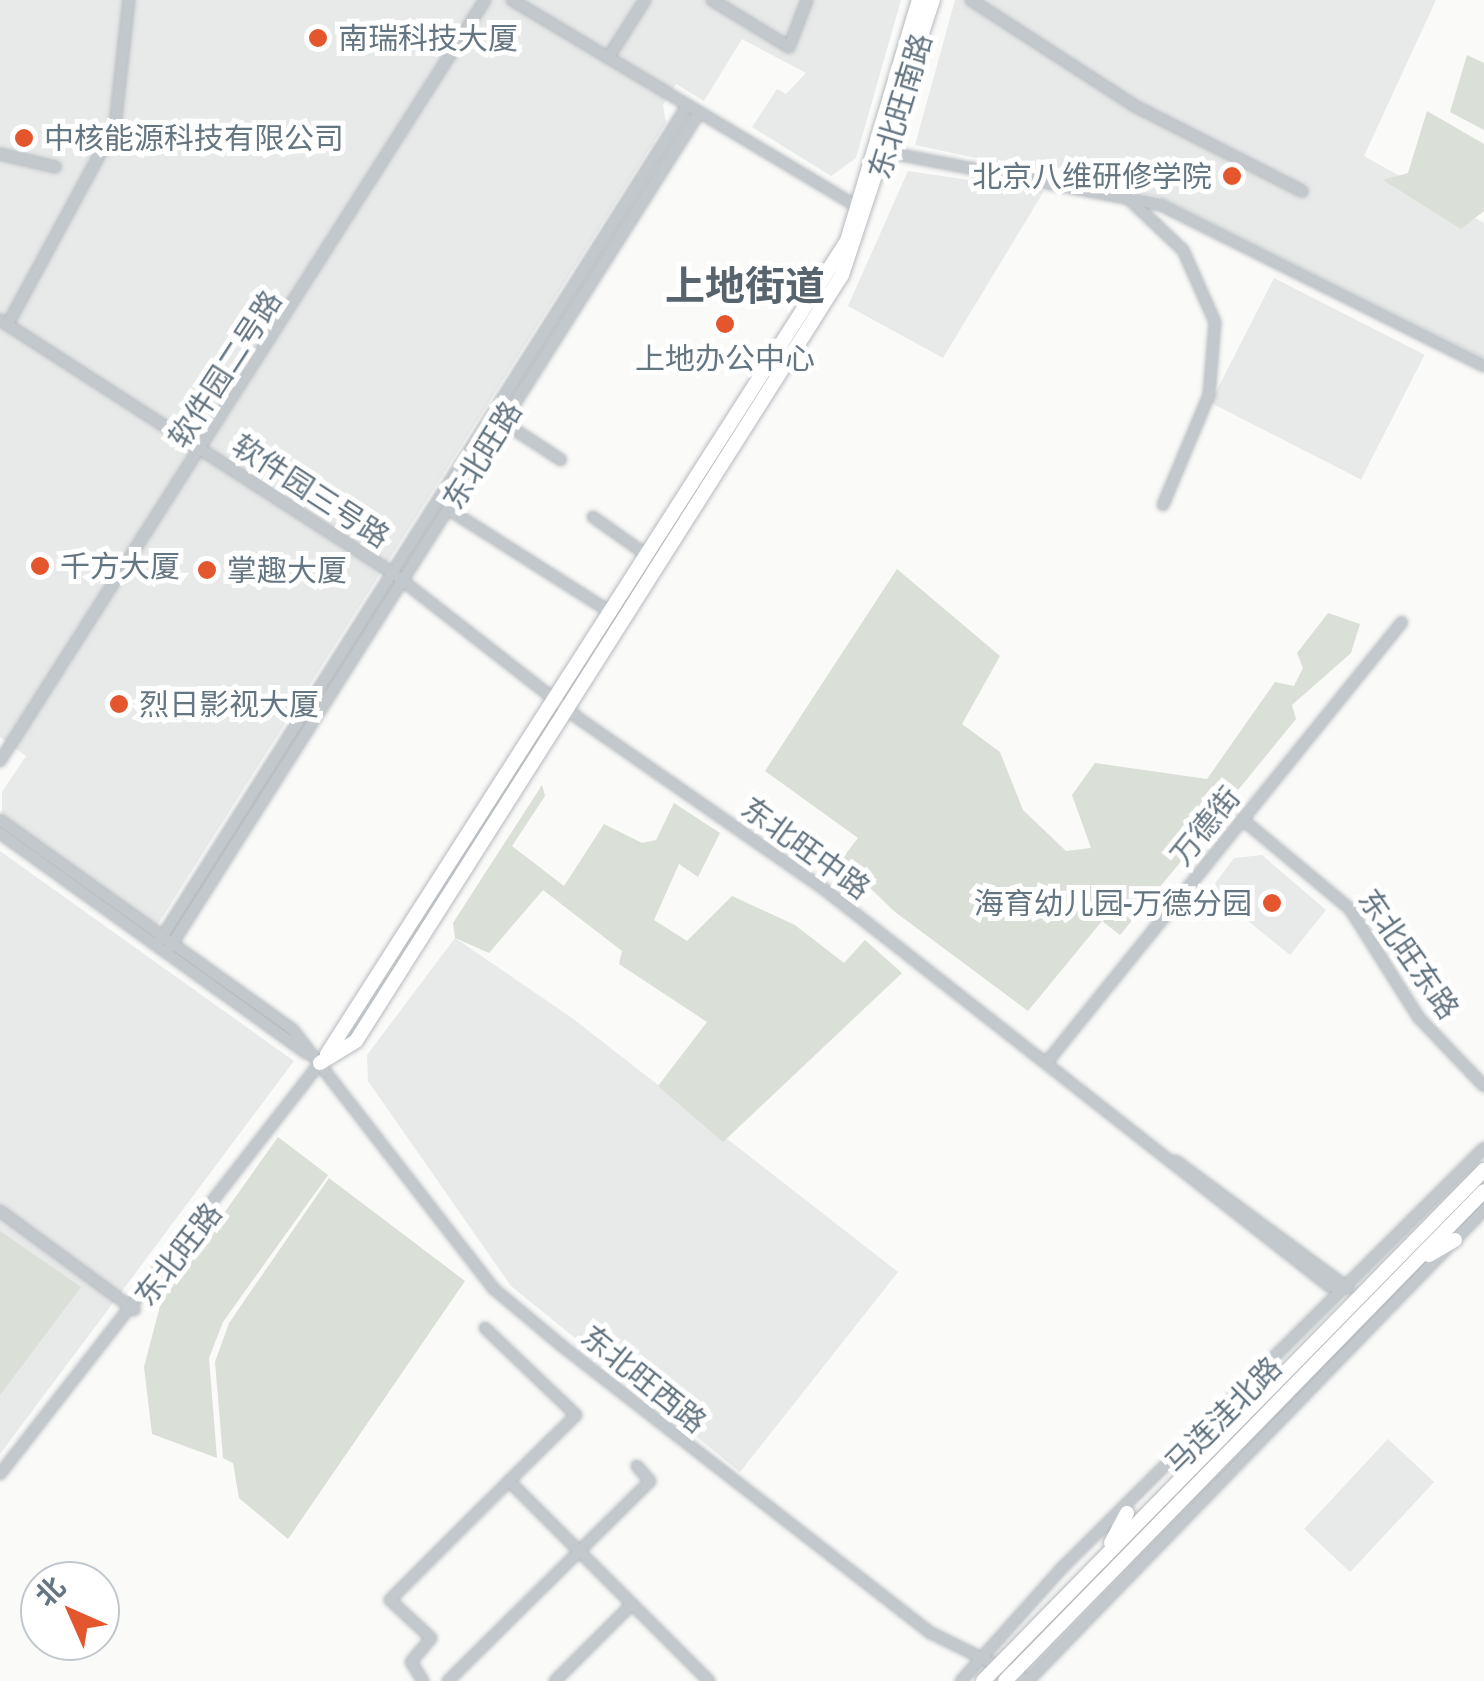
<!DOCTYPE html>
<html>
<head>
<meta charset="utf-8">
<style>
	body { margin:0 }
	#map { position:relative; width:1484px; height:1681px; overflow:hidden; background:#fafaf8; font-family:"Archivo Narrow","Noto Sans SC",sans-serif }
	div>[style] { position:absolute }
	.built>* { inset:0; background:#e8e9e9; transform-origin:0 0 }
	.green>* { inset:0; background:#dadfd7 }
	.roads { filter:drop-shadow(0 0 2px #b5babe) drop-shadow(0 0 2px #b5babe) }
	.minor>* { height:10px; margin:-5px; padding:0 5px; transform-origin:5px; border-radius:5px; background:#c3c8cc }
	.major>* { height:14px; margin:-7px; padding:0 7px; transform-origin:7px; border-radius:7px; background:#fff }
	.dots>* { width:28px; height:28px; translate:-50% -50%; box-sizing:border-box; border:5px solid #fff; border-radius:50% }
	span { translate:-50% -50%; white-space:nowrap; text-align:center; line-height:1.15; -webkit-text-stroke:10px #fff; paint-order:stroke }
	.poi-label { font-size:30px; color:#657683 }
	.left { translate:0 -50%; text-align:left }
	.right { translate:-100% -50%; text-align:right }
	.street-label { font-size:30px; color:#657683 }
	.district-label { font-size:40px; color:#57646e; font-weight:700 }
	.north { position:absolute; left:20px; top:1561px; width:100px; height:100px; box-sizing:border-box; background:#fff; border:2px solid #c1c8cd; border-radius:50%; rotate:315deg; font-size:28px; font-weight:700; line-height:40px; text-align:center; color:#657683 }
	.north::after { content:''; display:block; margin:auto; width:35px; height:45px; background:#e4572e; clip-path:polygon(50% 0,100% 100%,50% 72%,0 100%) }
</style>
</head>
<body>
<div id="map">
	<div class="built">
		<i style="clip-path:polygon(0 0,901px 0,856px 158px,831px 176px,752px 127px,777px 89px,786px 94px,806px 73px,742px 39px,704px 101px,676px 84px,663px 105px,666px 123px,156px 927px,2px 817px,2px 792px,26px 756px,0 737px)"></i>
		<i style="clip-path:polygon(955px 0,1436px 0,1364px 156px,1484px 223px,1484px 358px,1159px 197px,915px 145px)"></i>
		<i style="clip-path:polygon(908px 171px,1044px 191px,943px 358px,848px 306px)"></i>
		<i style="left:1274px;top:278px;width:169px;height:140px;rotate:27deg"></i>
		<i style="clip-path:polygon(0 851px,294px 1061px,0 1454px)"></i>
		<i style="clip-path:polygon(1262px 855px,1326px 910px,1290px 955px,1210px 890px,1234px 858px)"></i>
		<i style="clip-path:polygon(455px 938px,572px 1018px,898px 1272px,740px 1472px,511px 1286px,368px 1081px,367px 1055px)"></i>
		<i style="left:1388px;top:1439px;width:63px;height:123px;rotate:43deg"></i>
	</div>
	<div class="green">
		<i style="clip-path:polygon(1467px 55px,1484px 63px,1484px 130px,1450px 112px)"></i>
		<i style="clip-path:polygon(1427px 111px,1484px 144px,1484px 211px,1461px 229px,1383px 180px,1408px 173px)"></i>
		<i style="clip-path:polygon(897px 569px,1000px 656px,962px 724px,1000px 752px,1023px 810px,1066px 851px,1091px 848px,1072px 795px,1095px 763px,1207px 779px,1275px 682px,1294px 686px,1303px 668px,1297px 653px,1328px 613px,1360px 624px,1351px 653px,1292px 705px,1296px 719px,1234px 795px,1218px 781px,1200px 804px,1210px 817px,1202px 836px,1120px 935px,1102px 921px,1028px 1011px,895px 912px,841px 860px,858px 838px,765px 771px)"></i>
		<i style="clip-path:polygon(542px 785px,545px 796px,512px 846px,564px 886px,604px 824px,642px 843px,656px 840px,674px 803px,720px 833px,698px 877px,679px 864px,654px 920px,687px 941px,732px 896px,795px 925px,844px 963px,865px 940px,902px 973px,723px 1142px,658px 1086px,707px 1022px,619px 964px,622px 951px,543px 890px,489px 953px,455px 938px,453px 923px)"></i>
		<i style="clip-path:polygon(278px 1137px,328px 1175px,223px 1322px,209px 1358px,217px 1458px,152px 1434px,144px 1367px,161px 1302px)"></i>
		<i style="clip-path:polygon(329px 1178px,465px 1281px,288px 1539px,239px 1498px,233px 1463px,223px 1458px,215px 1362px,229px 1323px)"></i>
		<i style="clip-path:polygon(0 1231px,81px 1287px,0 1395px)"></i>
	</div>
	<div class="roads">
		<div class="minor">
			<i style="left:512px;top:0;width:409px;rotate:30.9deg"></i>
			<i style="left:712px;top:0;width:90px;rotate:31.4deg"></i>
			<i style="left:789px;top:47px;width:50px;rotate:-69deg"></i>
			<i style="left:971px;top:0;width:193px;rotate:32.9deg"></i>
			<i style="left:1133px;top:105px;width:190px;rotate:27deg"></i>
			<i style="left:608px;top:58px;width:69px;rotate:-57.5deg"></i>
			<i style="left:886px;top:152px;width:280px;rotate:10.9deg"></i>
			<i style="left:1161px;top:205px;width:361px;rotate:26.5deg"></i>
			<i style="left:0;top:154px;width:57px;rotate:13.1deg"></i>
			<i style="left:1129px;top:199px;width:74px;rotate:43.4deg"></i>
			<i style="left:1183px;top:250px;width:79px;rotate:66deg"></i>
			<i style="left:1215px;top:322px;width:73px;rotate:94.7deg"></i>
			<i style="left:1209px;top:395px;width:119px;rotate:112.7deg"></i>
			<i style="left:0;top:320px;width:469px;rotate:32.8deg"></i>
			<i style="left:8px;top:324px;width:225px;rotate:-61.6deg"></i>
			<i style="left:115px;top:126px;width:127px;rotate:-83.7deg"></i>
			<i style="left:503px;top:422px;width:69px;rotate:33.2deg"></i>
			<i style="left:448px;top:509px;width:194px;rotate:32.4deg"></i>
			<i style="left:593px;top:517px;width:67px;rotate:35.3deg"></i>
			<i style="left:394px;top:574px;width:234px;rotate:38deg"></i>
			<i style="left:578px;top:718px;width:300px;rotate:34.8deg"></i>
			<i style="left:824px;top:889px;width:642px;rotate:38.17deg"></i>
			<i style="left:1329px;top:1286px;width:19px;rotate:6deg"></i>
			<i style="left:0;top:761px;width:902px;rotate:-57.49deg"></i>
			<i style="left:1242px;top:819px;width:141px;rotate:39.8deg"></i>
			<i style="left:1350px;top:909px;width:129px;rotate:57.7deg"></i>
			<i style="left:1419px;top:1018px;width:94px;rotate:46.3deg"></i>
			<i style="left:0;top:820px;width:360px;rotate:35.6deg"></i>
			<i style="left:293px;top:1030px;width:328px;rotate:52.2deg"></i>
			<i style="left:494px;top:1289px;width:89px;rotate:40deg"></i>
			<i style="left:562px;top:1346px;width:467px;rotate:37.9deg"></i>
			<i style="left:931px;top:1633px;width:108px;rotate:26.3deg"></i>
			<i style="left:0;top:833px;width:378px;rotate:35.7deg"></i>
			<i style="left:157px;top:945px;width:992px;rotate:-57.72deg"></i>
			<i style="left:167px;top:952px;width:993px;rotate:-57.62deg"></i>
			<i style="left:1047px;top:1062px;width:565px;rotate:-51.1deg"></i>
			<i style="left:1176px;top:1161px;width:212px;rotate:36.4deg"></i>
			<i style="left:0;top:1211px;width:167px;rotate:36.3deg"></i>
			<i style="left:485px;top:1328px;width:126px;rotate:43.7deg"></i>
			<i style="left:576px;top:1415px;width:94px;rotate:135.4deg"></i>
			<i style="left:0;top:1474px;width:521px;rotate:-52.1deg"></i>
			<i style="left:423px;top:1681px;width:22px;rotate:-122deg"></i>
			<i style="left:411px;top:1662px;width:31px;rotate:-50deg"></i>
			<i style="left:431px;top:1638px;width:56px;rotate:-137.2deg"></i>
			<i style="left:390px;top:1600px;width:168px;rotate:-45deg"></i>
			<i style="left:509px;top:1481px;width:283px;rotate:45deg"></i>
			<i style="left:448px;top:1681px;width:284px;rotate:-44.7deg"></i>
			<i style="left:650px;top:1481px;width:20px;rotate:-131deg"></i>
			<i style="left:555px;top:1681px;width:109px;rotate:-45deg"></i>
			<i style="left:961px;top:1681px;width:152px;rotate:-48.2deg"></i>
			<i style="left:1062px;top:1568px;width:595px;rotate:-44.86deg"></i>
			<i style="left:1028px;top:1681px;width:656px;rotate:-45.93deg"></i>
		</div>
		<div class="major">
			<i style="left:327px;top:1054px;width:965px;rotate:-57.4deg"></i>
			<i style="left:847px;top:241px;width:252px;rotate:-73.4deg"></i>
			<i style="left:320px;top:1063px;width:42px;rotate:-31.4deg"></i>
			<i style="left:356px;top:1041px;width:907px;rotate:-57.61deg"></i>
			<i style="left:842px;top:275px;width:290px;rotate:-71.7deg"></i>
			<i style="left:1429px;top:1255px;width:30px;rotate:-30deg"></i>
			<i style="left:1111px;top:1543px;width:34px;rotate:-62deg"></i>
			<i style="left:983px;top:1681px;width:716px;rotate:-45.57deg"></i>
			<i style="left:1005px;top:1681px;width:685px;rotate:-45.65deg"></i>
		</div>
	</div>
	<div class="dots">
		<i style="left:318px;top:38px;background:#e4572e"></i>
		<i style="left:24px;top:138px;background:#e4572e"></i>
		<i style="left:1232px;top:176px;background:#e4572e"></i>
		<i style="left:725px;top:324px;background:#e4572e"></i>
		<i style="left:40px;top:566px;background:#e4572e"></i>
		<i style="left:207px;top:570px;background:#e4572e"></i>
		<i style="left:119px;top:704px;background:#e4572e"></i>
		<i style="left:1272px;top:903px;background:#e4572e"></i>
	</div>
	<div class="poi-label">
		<span class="left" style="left:338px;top:38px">南瑞科技大厦</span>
		<span class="left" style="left:44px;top:138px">中核能源科技有限公司</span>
		<span class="right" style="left:1212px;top:176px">北京八维研修学院</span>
		<span style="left:725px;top:358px">上地办公中心</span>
		<span class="left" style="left:60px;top:566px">千方大厦</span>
		<span class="left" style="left:227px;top:570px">掌趣大厦</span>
		<span class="left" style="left:139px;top:704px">烈日影视大厦</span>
		<span class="right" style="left:1252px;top:903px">海育幼儿园-万德分园</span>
	</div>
	<div class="street-label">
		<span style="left:900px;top:106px;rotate:-73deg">东北旺南路</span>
		<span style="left:225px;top:369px;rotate:-57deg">软件园二号路</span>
		<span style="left:482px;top:455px;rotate:-58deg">东北旺路</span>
		<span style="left:311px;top:491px;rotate:33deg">软件园三号路</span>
		<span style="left:1205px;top:826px;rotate:-51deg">万德街</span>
		<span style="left:806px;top:848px;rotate:36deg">东北旺中路</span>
		<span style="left:1409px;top:954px;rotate:55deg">东北旺东路</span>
		<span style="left:178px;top:1254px;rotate:-52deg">东北旺路</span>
		<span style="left:644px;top:1379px;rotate:39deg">东北旺西路</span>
		<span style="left:1223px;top:1415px;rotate:-45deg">马连洼北路</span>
	</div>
	<div class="district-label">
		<span style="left:745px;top:286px">上地街道</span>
	</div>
	<div class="north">北</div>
</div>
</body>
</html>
